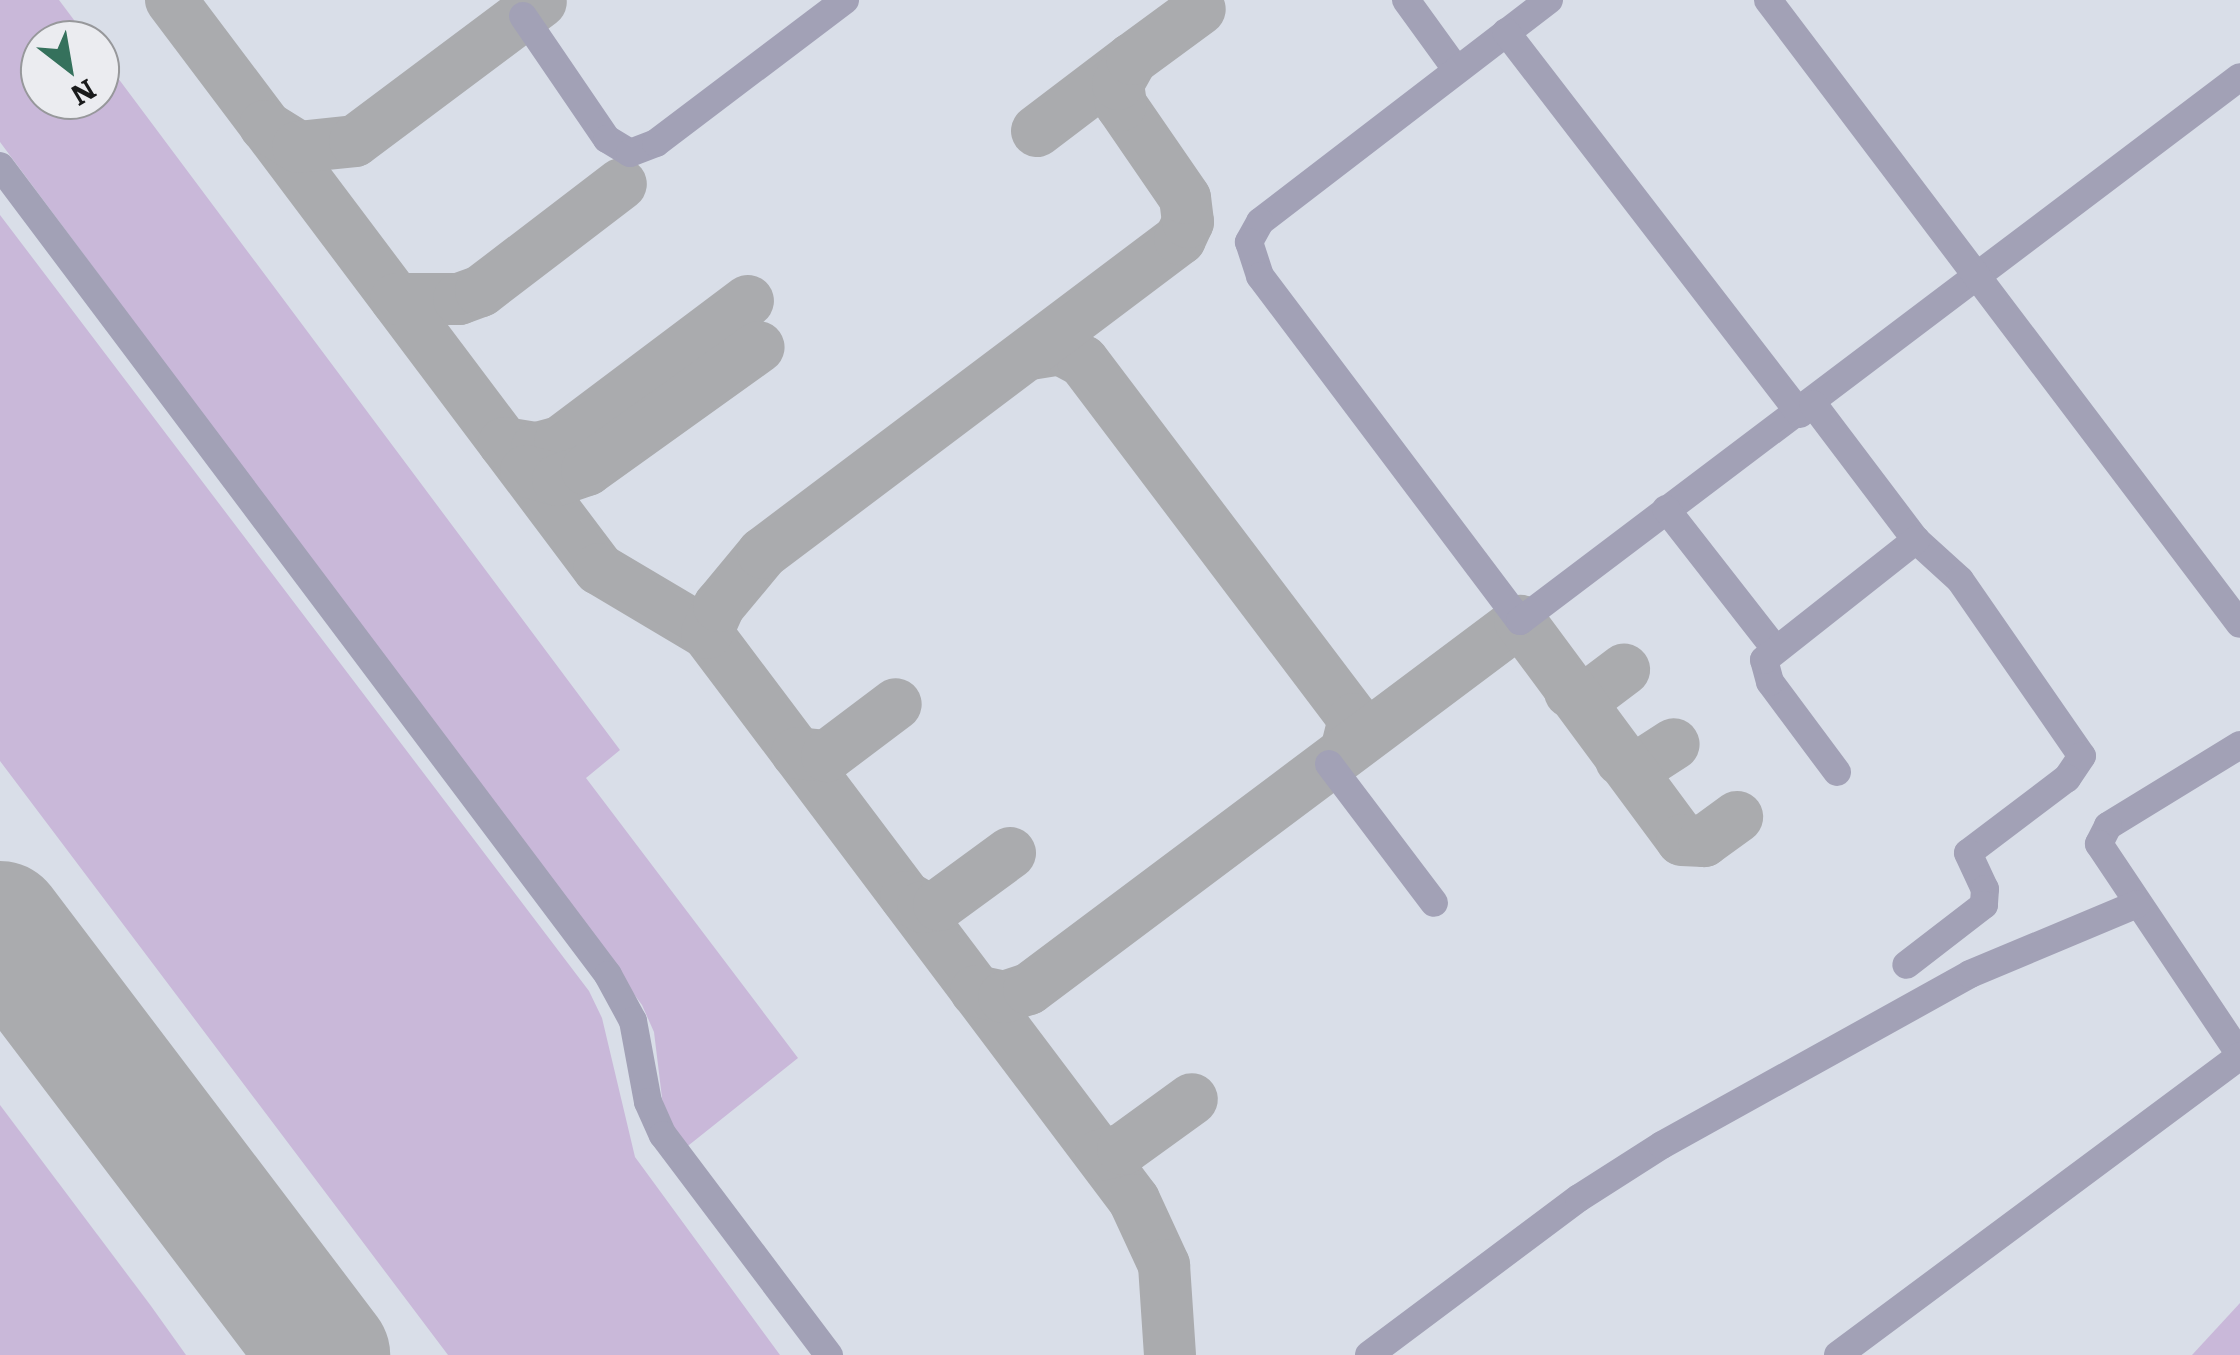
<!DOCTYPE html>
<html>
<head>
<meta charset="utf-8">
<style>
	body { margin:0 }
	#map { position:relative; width:2240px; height:1355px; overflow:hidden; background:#ebecf0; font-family:Literata,serif }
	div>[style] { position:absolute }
	.built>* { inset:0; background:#d9dee8 }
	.green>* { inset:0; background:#c9b8d9 }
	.taxiway>* { height:52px; margin:-26px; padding:0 26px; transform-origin:26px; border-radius:26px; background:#aaabae }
	.runway>* { height:128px; margin:-64px; padding:0 64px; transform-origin:64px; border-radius:64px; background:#aaabae }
	.minor>* { height:28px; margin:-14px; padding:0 14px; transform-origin:14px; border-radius:14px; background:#a2a1b6 }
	span { translate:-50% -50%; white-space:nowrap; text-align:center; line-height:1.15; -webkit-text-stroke:8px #ebecf0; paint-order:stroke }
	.north { position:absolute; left:20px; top:20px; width:100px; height:100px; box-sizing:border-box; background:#ebecf0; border:2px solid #97989b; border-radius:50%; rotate:149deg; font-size:28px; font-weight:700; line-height:40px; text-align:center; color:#191a1b }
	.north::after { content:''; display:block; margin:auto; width:35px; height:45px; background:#35715c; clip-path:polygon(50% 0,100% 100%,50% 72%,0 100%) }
</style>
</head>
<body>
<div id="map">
	<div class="built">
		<i style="clip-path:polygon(evenodd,0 0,2240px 0,2240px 1355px,0 1355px,0 0,40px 40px,100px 40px,100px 100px,40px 100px,40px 40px)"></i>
	</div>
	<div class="green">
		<i style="clip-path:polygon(0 0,59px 0,89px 40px,40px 40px,40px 100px,100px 100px,100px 54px,620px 750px,586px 778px,798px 1058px,684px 1149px,663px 1106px,654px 1032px,642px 1005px,0 142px)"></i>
		<i style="clip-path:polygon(0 215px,589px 991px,602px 1018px,635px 1157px,780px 1355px,448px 1355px,0 761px)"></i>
		<i style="clip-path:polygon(0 1105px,151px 1306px,186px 1355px,0 1355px)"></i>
		<i style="clip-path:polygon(2240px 1303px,2240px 1355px,2192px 1355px)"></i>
	</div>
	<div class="taxiway">
		<i style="left:171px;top:0;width:712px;rotate:53.05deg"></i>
		<i style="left:599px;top:569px;width:126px;rotate:30.7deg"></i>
		<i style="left:707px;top:633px;width:710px;rotate:53.02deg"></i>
		<i style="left:1134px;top:1200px;width:72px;rotate:65.2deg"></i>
		<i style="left:1164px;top:1265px;width:90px;rotate:86.2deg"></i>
		<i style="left:265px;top:126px;width:39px;rotate:32deg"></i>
		<i style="left:298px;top:147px;width:57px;rotate:-6deg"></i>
		<i style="left:355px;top:141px;width:232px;rotate:-36.8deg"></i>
		<i style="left:1037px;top:131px;width:119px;rotate:-37.2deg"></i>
		<i style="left:396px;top:299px;width:63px"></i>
		<i style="left:459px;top:299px;width:23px;rotate:-20deg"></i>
		<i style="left:481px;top:291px;width:176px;rotate:-37.4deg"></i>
		<i style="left:1030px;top:354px;width:30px;rotate:-9deg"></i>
		<i style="left:1060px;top:349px;width:26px;rotate:28deg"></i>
		<i style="left:1083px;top:361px;width:449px;rotate:52.9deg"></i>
		<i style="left:1354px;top:719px;width:32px;rotate:104deg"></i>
		<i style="left:504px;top:443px;width:33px;rotate:9deg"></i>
		<i style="left:537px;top:448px;width:24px;rotate:-15deg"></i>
		<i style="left:560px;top:442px;width:235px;rotate:-36.9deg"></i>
		<i style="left:526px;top:471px;width:33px;rotate:16deg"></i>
		<i style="left:558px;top:480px;width:31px;rotate:-19deg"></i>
		<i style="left:587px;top:470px;width:211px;rotate:-35.6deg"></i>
		<i style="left:707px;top:633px;width:30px;rotate:-66deg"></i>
		<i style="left:719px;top:606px;width:69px;rotate:-50.3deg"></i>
		<i style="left:763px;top:553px;width:522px;rotate:-36.98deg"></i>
		<i style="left:1180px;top:239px;width:19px;rotate:-65deg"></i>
		<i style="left:1188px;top:222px;width:24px;rotate:-97deg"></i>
		<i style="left:1185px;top:198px;width:113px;rotate:-124.5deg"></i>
		<i style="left:1121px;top:105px;width:21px;rotate:-98deg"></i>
		<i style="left:1118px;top:84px;width:29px;rotate:-61deg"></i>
		<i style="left:1132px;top:59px;width:84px;rotate:-36.3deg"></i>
		<i style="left:1570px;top:692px;width:23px;rotate:2deg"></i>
		<i style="left:1593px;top:693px;width:39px;rotate:-37deg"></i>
		<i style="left:797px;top:753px;width:30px;rotate:6deg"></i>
		<i style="left:827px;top:756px;width:86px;rotate:-37deg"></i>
		<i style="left:1621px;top:760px;width:20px;rotate:18deg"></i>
		<i style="left:1640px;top:766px;width:40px;rotate:-32.9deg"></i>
		<i style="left:906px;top:897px;width:20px;rotate:30deg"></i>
		<i style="left:923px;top:907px;width:16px;rotate:-7deg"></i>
		<i style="left:939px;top:905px;width:88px;rotate:-36.2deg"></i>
		<i style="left:976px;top:991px;width:29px;rotate:12deg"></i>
		<i style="left:1004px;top:997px;width:26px;rotate:-18deg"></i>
		<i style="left:1029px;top:989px;width:614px;rotate:-36.85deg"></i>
		<i style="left:1520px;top:621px;width:272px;rotate:53.5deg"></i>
		<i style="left:1682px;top:840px;width:22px;rotate:3deg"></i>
		<i style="left:1704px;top:841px;width:41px;rotate:-36deg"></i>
		<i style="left:1101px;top:1155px;width:23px;rotate:-15deg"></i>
		<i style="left:1123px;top:1149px;width:85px;rotate:-35.9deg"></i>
	</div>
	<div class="runway">
		<i style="left:0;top:925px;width:540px;rotate:52.83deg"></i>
	</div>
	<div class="minor">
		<i style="left:1406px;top:0;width:85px;rotate:54.1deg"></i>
		<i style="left:1549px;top:0;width:364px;rotate:142.5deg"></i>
		<i style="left:1260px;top:222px;width:23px;rotate:119deg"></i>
		<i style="left:1249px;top:242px;width:36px;rotate:72deg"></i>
		<i style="left:1260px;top:276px;width:432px;rotate:53deg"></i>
		<i style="left:1520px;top:621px;width:902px;rotate:-37.07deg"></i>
		<i style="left:1768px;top:0;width:782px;rotate:52.9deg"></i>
		<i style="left:523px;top:16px;width:149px;rotate:55.7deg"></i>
		<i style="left:607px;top:139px;width:27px;rotate:31deg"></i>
		<i style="left:630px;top:153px;width:28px;rotate:-21deg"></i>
		<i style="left:656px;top:143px;width:237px;rotate:-37.1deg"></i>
		<i style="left:1506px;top:32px;width:482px;rotate:52.4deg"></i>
		<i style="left:0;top:166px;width:1012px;rotate:53.07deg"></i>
		<i style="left:608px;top:975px;width:52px;rotate:61.5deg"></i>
		<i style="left:633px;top:1021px;width:82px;rotate:79.5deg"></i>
		<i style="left:648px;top:1102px;width:36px;rotate:66deg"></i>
		<i style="left:663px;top:1135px;width:276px;rotate:53deg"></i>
		<i style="left:1813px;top:404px;width:171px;rotate:52.9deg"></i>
		<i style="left:1916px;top:540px;width:59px;rotate:42.3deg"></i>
		<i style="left:1960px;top:580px;width:214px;rotate:55.3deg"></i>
		<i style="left:2082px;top:756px;width:27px;rotate:124deg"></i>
		<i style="left:2067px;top:778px;width:124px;rotate:142.9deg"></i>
		<i style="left:1968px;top:853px;width:40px;rotate:65deg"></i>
		<i style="left:1985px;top:889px;width:16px;rotate:94deg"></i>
		<i style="left:1984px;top:905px;width:98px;rotate:142.4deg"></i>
		<i style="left:1666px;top:509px;width:174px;rotate:52deg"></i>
		<i style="left:2240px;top:745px;width:155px;rotate:148.5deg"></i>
		<i style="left:2108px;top:826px;width:20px;rotate:117deg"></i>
		<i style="left:2099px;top:844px;width:254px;rotate:56.2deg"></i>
		<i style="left:1329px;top:764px;width:174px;rotate:52.9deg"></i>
		<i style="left:1837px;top:772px;width:112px;rotate:-126.7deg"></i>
		<i style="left:1770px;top:682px;width:23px;rotate:-105deg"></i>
		<i style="left:1764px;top:660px;width:194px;rotate:-38.3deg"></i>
		<i style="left:1369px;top:1355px;width:262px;rotate:-36.8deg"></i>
		<i style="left:1579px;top:1198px;width:98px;rotate:-32.6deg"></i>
		<i style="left:1662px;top:1145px;width:352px;rotate:-29deg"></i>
		<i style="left:1970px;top:974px;width:181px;rotate:-22.7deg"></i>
		<i style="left:1838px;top:1355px;width:501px;rotate:-36.64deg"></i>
	</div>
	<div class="north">N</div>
</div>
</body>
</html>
